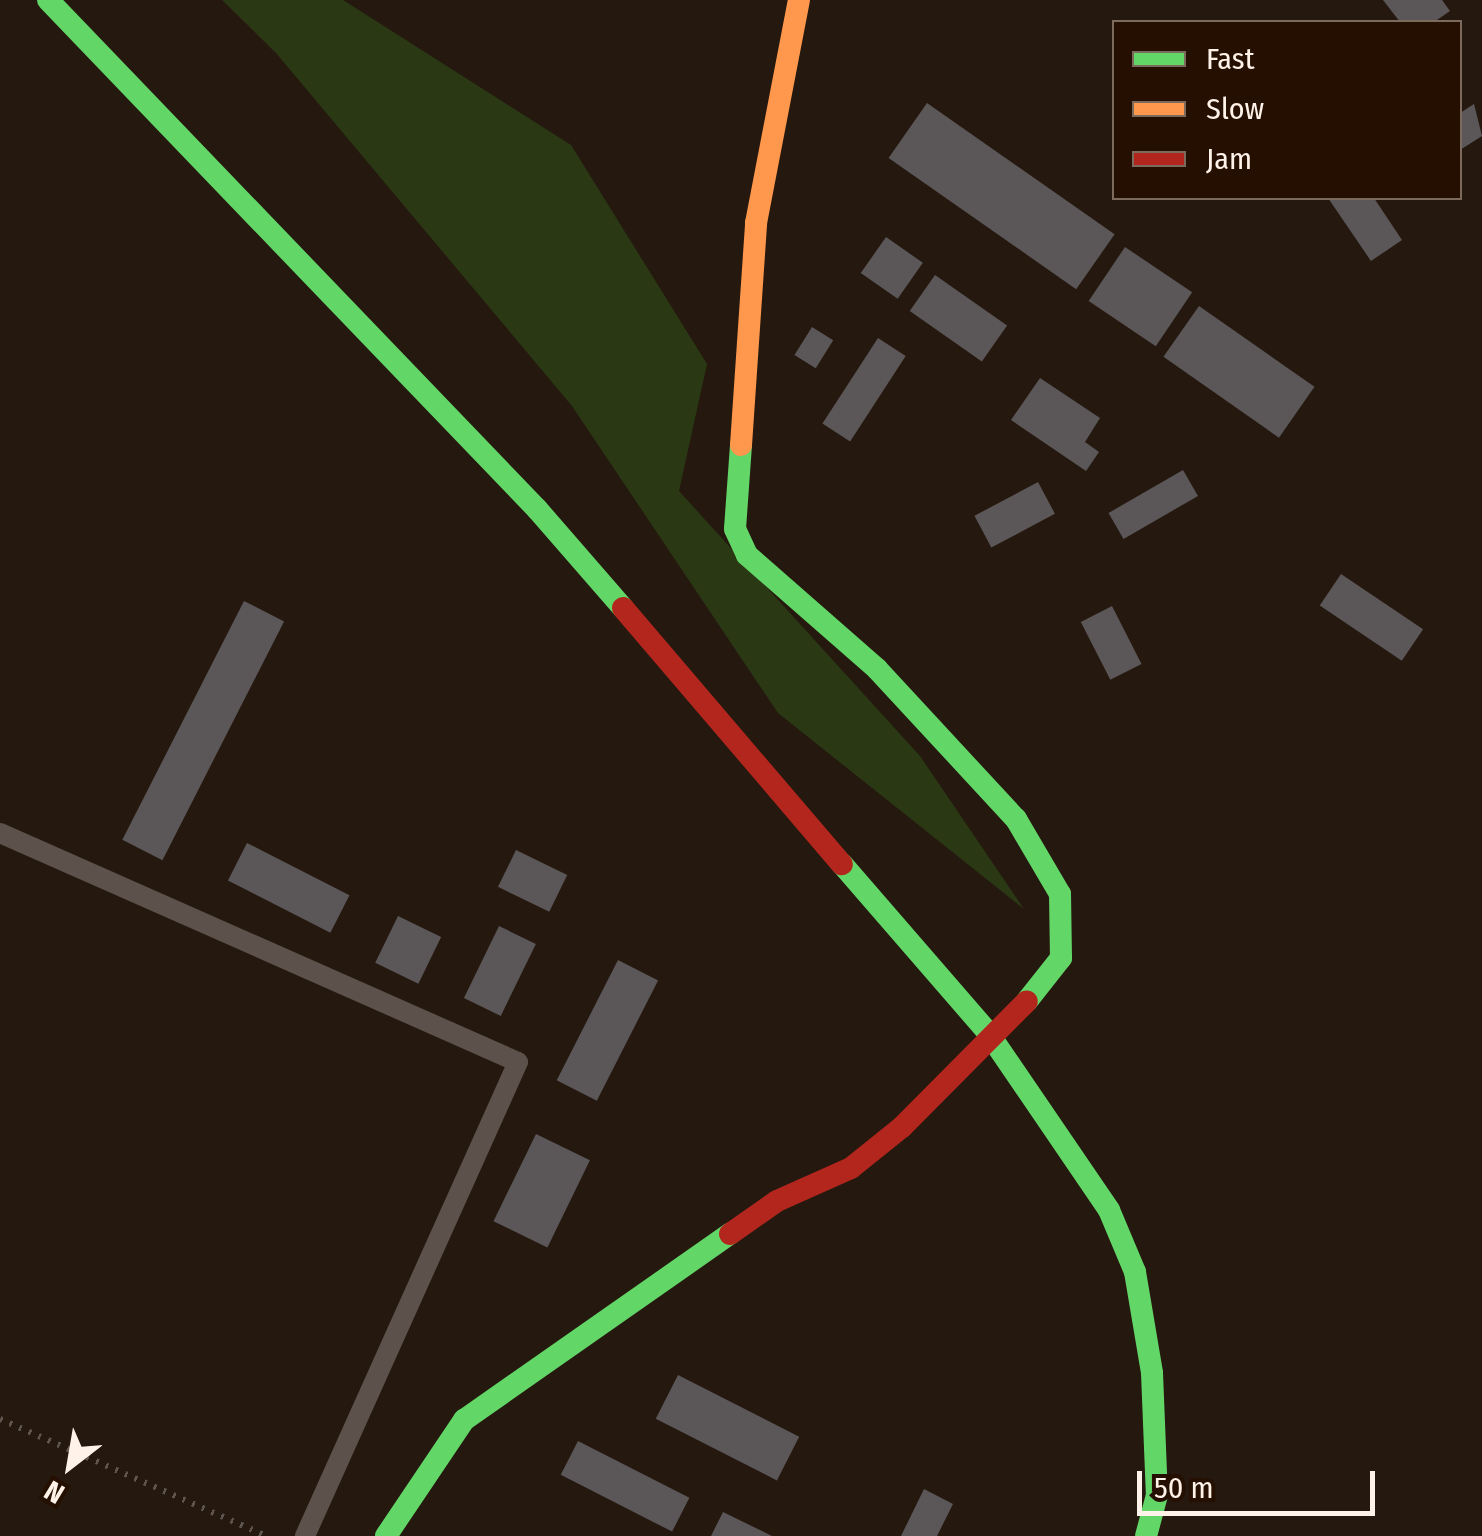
<!DOCTYPE html>
<html>
<head>
<meta charset="utf-8">
<style>
	body { margin:0 }
	#map { position:relative; width:1482px; height:1536px; overflow:hidden; background:#25190f; font-family:"Fira Sans Condensed",sans-serif }
	div>[style] { position:absolute }
	.green>* { inset:0; background:#2a3814 }
	.building>* { inset:0; background:#5b5658; transform-origin:0 0 }
	.path>* { height:6px; margin-top:-3px; transform-origin:0; background:repeating-linear-gradient(90deg,#5e554f 0 2.5px,transparent 0 10.5px) }
	.lane>* { height:20px; margin:-10px; padding:0 10px; transform-origin:10px; border-radius:10px; background:#5c524b }
	.fast>* { height:22px; margin:-11px; padding:0 11px; transform-origin:11px; border-radius:11px; background:#63d668 }
	.slow>* { height:22px; margin:-11px; padding:0 11px; transform-origin:11px; border-radius:11px; background:#ff974d }
	.jam>* { height:22px; margin:-11px; padding:0 11px; transform-origin:11px; border-radius:11px; background:#b3261e }
	span { translate:-50% -50%; white-space:nowrap; text-align:center; line-height:1.15; -webkit-text-stroke:10px #240f00; paint-order:stroke }
	.legend { position:absolute; left:1112px; top:20px; width:350px; height:180px; box-sizing:border-box; background:#240f00; border:2px solid #7c6a5d; margin:0; padding:12px 18px; list-style:none; font-size:30px; color:#fff2e9 }
	.legend li { display:flex; align-items:center; gap:20px; height:50px }
	.legend b { width:50px; border:2px solid #7c6a5d }
	.north { position:absolute; left:20px; top:1416px; width:100px; height:100px; -webkit-text-stroke:8px #240f00; paint-order:stroke; rotate:211deg; font-size:28px; font-weight:700; line-height:40px; text-align:center; color:#fff2e9 }
	.north::after { content:''; display:block; margin:auto; width:35px; height:45px; background:#fff2e9; clip-path:polygon(50% 0,100% 100%,50% 72%,0 100%) }
	.scale { position:absolute; left:1137px; top:1471px; width:238px; height:45px; box-sizing:border-box; border:5px solid #fff2e9; border-top:0; padding-left:12px; font-size:30px; line-height:35px; white-space:nowrap; color:#fff2e9; -webkit-text-stroke:8px #240f00; paint-order:stroke }
</style>
</head>
<body>
<div id="map">
	<div class="green">
		<i style="clip-path:polygon(222px 0,343px 0,571px 145px,707px 364px,679px 491px,920px 756px,1024px 909px,778px 713px,572px 406px,276px 53px)"></i>
	</div>
	<div class="building">
		<i style="clip-path:polygon(1383px 0,1442px 0,1450px 11px,1434px 22px,1400px 22px)"></i>
		<i style="left:927px;top:103px;width:229px;height:67px;rotate:35deg"></i>
		<i style="clip-path:polygon(1474px 104px,1482px 136px,1460px 150px,1460px 113px)"></i>
		<i style="clip-path:polygon(1328px 198px,1374px 198px,1402px 240px,1371px 261px)"></i>
		<i style="left:886px;top:237px;width:45px;height:44px;rotate:35deg"></i>
		<i style="left:1125px;top:247px;width:81px;height:65px;rotate:34deg"></i>
		<i style="left:935px;top:275px;width:88px;height:44px;rotate:35deg"></i>
		<i style="left:1199px;top:306px;width:141px;height:62px;rotate:35deg"></i>
		<i style="left:812px;top:327px;width:25px;height:33px;rotate:32deg"></i>
		<i style="left:878px;top:338px;width:33px;height:102px;rotate:33deg"></i>
		<i style="clip-path:polygon(1040px 378px,1100px 418px,1085px 442px,1099px 452px,1086px 471px,1011px 420px)"></i>
		<i style="left:1183px;top:470px;width:30px;height:86px;rotate:60deg"></i>
		<i style="left:1038px;top:482px;width:36px;height:72px;rotate:62deg"></i>
		<i style="left:1341px;top:574px;width:99px;height:38px;rotate:34deg"></i>
		<i style="left:244px;top:601px;width:45px;height:268px;rotate:27deg"></i>
		<i style="left:1112px;top:606px;width:65px;height:35px;rotate:63deg"></i>
		<i style="left:247px;top:843px;width:115px;height:42px;rotate:27deg"></i>
		<i style="left:516px;top:850px;width:57px;height:41px;rotate:26deg"></i>
		<i style="left:398px;top:916px;width:48px;height:52px;rotate:26deg"></i>
		<i style="left:499px;top:926px;width:41px;height:80px;rotate:26deg"></i>
		<i style="left:618px;top:960px;width:45px;height:135px;rotate:27deg"></i>
		<i style="left:536px;top:1134px;width:60px;height:97px;rotate:26deg"></i>
		<i style="left:678px;top:1375px;width:136px;height:49px;rotate:27deg"></i>
		<i style="left:578px;top:1441px;width:125px;height:38px;rotate:27deg"></i>
		<i style="clip-path:polygon(924px 1489px,953px 1504px,937px 1536px,901px 1536px)"></i>
		<i style="clip-path:polygon(723px 1512px,772px 1536px,711px 1536px)"></i>
	</div>
	<div class="path">
		<i style="left:0;top:1419px;width:291px;rotate:23.7deg"></i>
	</div>
	<div class="lane">
		<i style="left:0;top:833px;width:566px;rotate:23.85deg"></i>
		<i style="left:518px;top:1062px;width:520px;rotate:114.2deg"></i>
	</div>
	<div class="fast">
		<i style="left:48px;top:0;width:706px;rotate:46.15deg"></i>
		<i style="left:537px;top:509px;width:131px;rotate:49deg"></i>
		<i style="left:741px;top:445px;width:84px;rotate:94.1deg"></i>
		<i style="left:735px;top:529px;width:29px;rotate:65deg"></i>
		<i style="left:747px;top:555px;width:173px;rotate:41.2deg"></i>
		<i style="left:877px;top:669px;width:205px;rotate:47.2deg"></i>
		<i style="left:1016px;top:819px;width:87px;rotate:59.6deg"></i>
		<i style="left:1060px;top:894px;width:64px;rotate:89.1deg"></i>
		<i style="left:1061px;top:958px;width:55px;rotate:128.3deg"></i>
		<i style="left:842px;top:864px;width:225px;rotate:49.1deg"></i>
		<i style="left:989px;top:1034px;width:213px;rotate:55.7deg"></i>
		<i style="left:1109px;top:1210px;width:67px;rotate:67.2deg"></i>
		<i style="left:1135px;top:1272px;width:102px;rotate:80.4deg"></i>
		<i style="left:1152px;top:1373px;width:122px;rotate:87.7deg"></i>
		<i style="left:1157px;top:1495px;width:42px;rotate:105deg"></i>
		<i style="left:386px;top:1536px;width:140px;rotate:-56.1deg"></i>
		<i style="left:464px;top:1420px;width:325px;rotate:-35deg"></i>
	</div>
	<div class="slow">
		<i style="left:741px;top:445px;width:223px;rotate:-86.1deg"></i>
		<i style="left:756px;top:223px;width:227px;rotate:-79.1deg"></i>
	</div>
	<div class="jam">
		<i style="left:623px;top:608px;width:337px;rotate:49.5deg"></i>
		<i style="left:730px;top:1234px;width:57px;rotate:-35.1deg"></i>
		<i style="left:777px;top:1201px;width:81px;rotate:-24deg"></i>
		<i style="left:851px;top:1168px;width:65px;rotate:-38.8deg"></i>
		<i style="left:902px;top:1127px;width:177px;rotate:-45.2deg"></i>
	</div>
	<ul class="legend">
	<li><b style="height:12px;background:#63d668"></b>Fast</li>
	<li><b style="height:12px;background:#ff974d"></b>Slow</li>
	<li><b style="height:12px;background:#b3261e"></b>Jam</li>
	</ul>
	<div class="north">N</div>
	<div class="scale">50 m</div>
</div>
</body>
</html>
